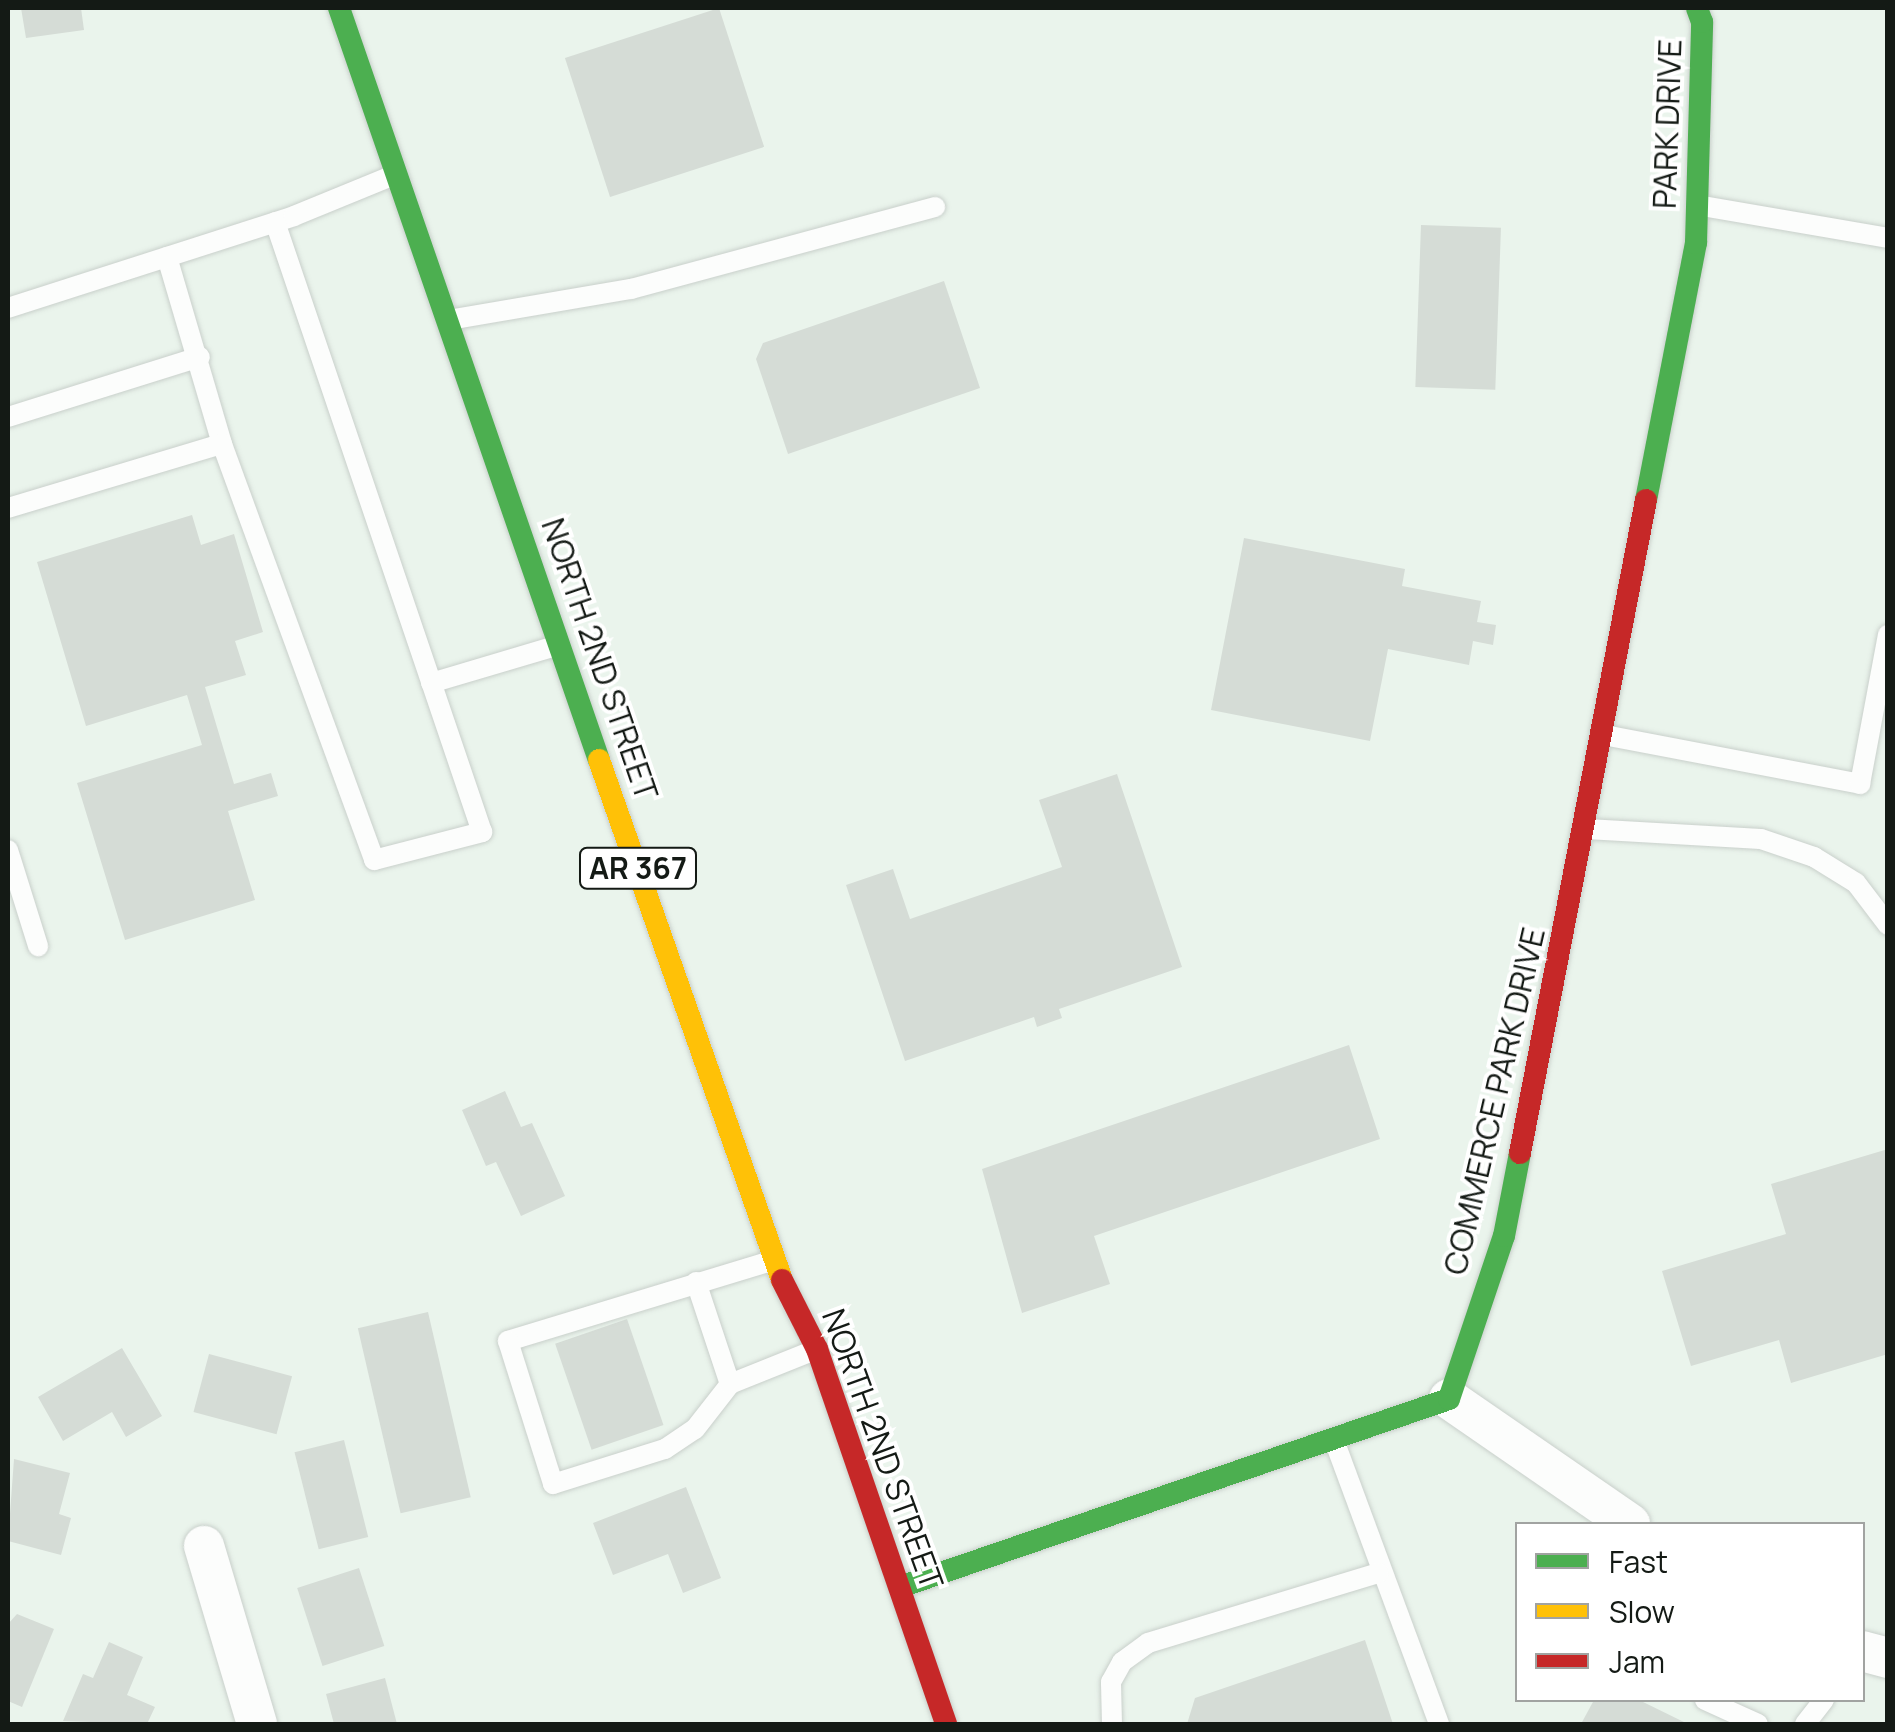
<!DOCTYPE html>
<html>
<head>
<meta charset="utf-8">
<style>
	body { margin:0 }
	#map { position:relative; width:1895px; height:1732px; overflow:hidden; background:#eaf4ec; font-family:Manrope,sans-serif }
	div>[style] { position:absolute }
	.building>* { inset:0; background:#d5dcd6; transform-origin:0 0 }
	.roads { filter:drop-shadow(0 0 2px #c9d0cb) drop-shadow(0 0 2px #c9d0cb) }
	.lane>* { height:20px; margin:-10px; padding:0 10px; transform-origin:10px; border-radius:10px; background:#fcfdfc }
	.street>* { height:40px; margin:-20px; padding:0 20px; transform-origin:20px; border-radius:20px; background:#fcfdfc }
	.fast>* { height:22px; margin:-11px; padding:0 11px; transform-origin:11px; border-radius:11px; background:#4caf50 }
	.slow>* { height:22px; margin:-11px; padding:0 11px; transform-origin:11px; border-radius:11px; background:#ffc107 }
	.jam>* { height:22px; margin:-11px; padding:0 11px; transform-origin:11px; border-radius:11px; background:#c62828 }
	span { translate:-50% -50%; white-space:nowrap; text-align:center; line-height:1.15; -webkit-text-stroke:8px #fff; paint-order:stroke }
	.shield-label span { padding:2px 8px; background:#fff; border:2px solid; border-radius:8px; -webkit-text-stroke-width:0 }
	.shield-label { font-size:30px; color:#141a15; font-weight:700 }
	.street-label { font-size:32px; color:#141a15 }
	.frame { position:absolute; inset:0; border:10px solid #141a15; pointer-events:none }
	.legend { position:absolute; left:1515px; top:1522px; width:350px; height:180px; box-sizing:border-box; background:#fff; border:2px solid #a1a3a1; margin:0; padding:12px 18px; list-style:none; font-size:30px; color:#141a15 }
	.legend li { display:flex; align-items:center; gap:20px; height:50px }
	.legend b { width:50px; border:2px solid #a1a3a1 }
</style>
</head>
<body>
<div id="map">
	<div class="building">
		<i style="clip-path:polygon(21px 8px,81px 8px,84px 30px,26px 38px)"></i>
		<i style="left:719px;top:8px;width:146px;height:162px;rotate:72deg"></i>
		<i style="left:1421px;top:225px;width:80px;height:162px;rotate:2deg"></i>
		<i style="clip-path:polygon(944px 281px,980px 388px,788px 454px,756px 359px,763px 343px)"></i>
		<i style="clip-path:polygon(192px 515px,201px 545px,234px 534px,263px 632px,235px 641px,246px 675px,205px 687px,234px 784px,271px 773px,278px 796px,228px 811px,255px 900px,125px 940px,77px 783px,202px 745px,187px 695px,86px 726px,37px 562px)"></i>
		<i style="clip-path:polygon(1244px 538px,1405px 569px,1402px 586px,1481px 601px,1477px 622px,1496px 625px,1493px 645px,1473px 641px,1469px 665px,1388px 649px,1370px 741px,1211px 710px)"></i>
		<i style="clip-path:polygon(1117px 774px,1182px 967px,1059px 1009px,1062px 1018px,1037px 1027px,1034px 1017px,905px 1061px,846px 885px,893px 869px,910px 919px,1062px 867px,1039px 800px)"></i>
		<i style="clip-path:polygon(1349px 1045px,1380px 1139px,1094px 1236px,1110px 1284px,1022px 1313px,982px 1169px)"></i>
		<i style="clip-path:polygon(505px 1091px,521px 1127px,532px 1123px,565px 1196px,521px 1216px,496px 1162px,486px 1166px,462px 1110px)"></i>
		<i style="clip-path:polygon(1888px 1149px,1888px 1354px,1791px 1383px,1779px 1340px,1691px 1366px,1662px 1271px,1786px 1234px,1771px 1184px)"></i>
		<i style="left:428px;top:1312px;width:190px;height:72px;rotate:77deg"></i>
		<i style="left:627px;top:1319px;width:112px;height:76px;rotate:71deg"></i>
		<i style="clip-path:polygon(122px 1348px,162px 1416px,126px 1437px,112px 1412px,63px 1441px,38px 1397px)"></i>
		<i style="left:209px;top:1354px;width:86px;height:60px;rotate:15deg"></i>
		<i style="left:344px;top:1440px;width:100px;height:51px;rotate:76deg"></i>
		<i style="clip-path:polygon(14px 1459px,70px 1473px,59px 1514px,71px 1518px,61px 1555px,8px 1541px)"></i>
		<i style="clip-path:polygon(686px 1487px,721px 1578px,683px 1593px,668px 1554px,613px 1575px,593px 1523px)"></i>
		<i style="left:359px;top:1568px;width:82px;height:65px;rotate:72deg"></i>
		<i style="clip-path:polygon(17px 1614px,54px 1629px,22px 1707px,8px 1701px,8px 1624px)"></i>
		<i style="clip-path:polygon(1365px 1640px,1393px 1724px,1187px 1724px,1195px 1698px)"></i>
		<i style="clip-path:polygon(109px 1642px,143px 1657px,127px 1695px,155px 1707px,147px 1724px,63px 1721px,83px 1674px,93px 1678px)"></i>
		<i style="clip-path:polygon(385px 1678px,397px 1724px,334px 1724px,326px 1694px)"></i>
		<i style="clip-path:polygon(1594px 1700px,1639px 1700px,1688px 1724px,1581px 1724px)"></i>
	</div>
	<div class="roads">
		<div class="lane">
			<i style="left:1697px;top:205px;width:194px;rotate:9.8deg"></i>
			<i style="left:167px;top:257px;width:195px;rotate:73.6deg"></i>
			<i style="left:222px;top:444px;width:443px;rotate:69.9deg"></i>
			<i style="left:374px;top:860px;width:112px;rotate:-14.5deg"></i>
			<i style="left:482px;top:832px;width:644px;rotate:-108.74deg"></i>
			<i style="left:8px;top:308px;width:300px;rotate:-17.8deg"></i>
			<i style="left:294px;top:216px;width:108px;rotate:-22.3deg"></i>
			<i style="left:449px;top:320px;width:185px;rotate:-9.7deg"></i>
			<i style="left:631px;top:289px;width:315px;rotate:-15.1deg"></i>
			<i style="left:8px;top:417px;width:201px;rotate:-17.4deg"></i>
			<i style="left:8px;top:508px;width:223px;rotate:-16.7deg"></i>
			<i style="left:431px;top:683px;width:134px;rotate:-16.5deg"></i>
			<i style="left:1604px;top:735px;width:261px;rotate:10.8deg"></i>
			<i style="left:1860px;top:784px;width:152px;rotate:-79.4deg"></i>
			<i style="left:1587px;top:829px;width:174px;rotate:3.3deg"></i>
			<i style="left:1761px;top:839px;width:56px;rotate:18.8deg"></i>
			<i style="left:1814px;top:857px;width:49px;rotate:31.8deg"></i>
			<i style="left:1856px;top:883px;width:53px;rotate:52.7deg"></i>
			<i style="left:8px;top:850px;width:101px;rotate:72.6deg"></i>
			<i style="left:771px;top:1261px;width:275px;rotate:163.1deg"></i>
			<i style="left:508px;top:1341px;width:150px;rotate:72.5deg"></i>
			<i style="left:553px;top:1484px;width:117px;rotate:-17.4deg"></i>
			<i style="left:665px;top:1449px;width:36px;rotate:-34deg"></i>
			<i style="left:695px;top:1429px;width:57px;rotate:-52.1deg"></i>
			<i style="left:730px;top:1384px;width:92px;rotate:-21.8deg"></i>
			<i style="left:696px;top:1282px;width:108px;rotate:71.6deg"></i>
			<i style="left:1334px;top:1440px;width:303px;rotate:69.7deg"></i>
			<i style="left:1705px;top:1700px;width:58px;rotate:24.4deg"></i>
			<i style="left:1112px;top:1724px;width:42px;rotate:-91.4deg"></i>
			<i style="left:1111px;top:1682px;width:23px;rotate:-61deg"></i>
			<i style="left:1122px;top:1662px;width:32px;rotate:-36deg"></i>
			<i style="left:1148px;top:1643px;width:241px;rotate:-16.9deg"></i>
			<i style="left:1805px;top:1724px;width:31px;rotate:-52deg"></i>
		</div>
		<div class="street">
			<i style="left:1449px;top:1399px;width:220px;rotate:34.6deg"></i>
			<i style="left:204px;top:1546px;width:186px;rotate:73.4deg"></i>
			<i style="left:1862px;top:1651px;width:27px;rotate:15deg"></i>
		</div>
		<div class="fast">
			<i style="left:339px;top:8px;width:796px;rotate:70.93deg"></i>
			<i style="left:1646px;top:500px;width:262px;rotate:-79deg"></i>
			<i style="left:1696px;top:243px;width:221px;rotate:-88.4deg"></i>
			<i style="left:1702px;top:22px;width:15px;rotate:-110deg"></i>
			<i style="left:900px;top:1587px;width:580px;rotate:-18.9deg"></i>
			<i style="left:1449px;top:1399px;width:172px;rotate:-71.4deg"></i>
			<i style="left:1504px;top:1236px;width:85px;rotate:-79.1deg"></i>
		</div>
		<div class="slow">
			<i style="left:599px;top:760px;width:551px;rotate:70.61deg"></i>
		</div>
		<div class="jam">
			<i style="left:1520px;top:1153px;width:665px;rotate:-79.08deg"></i>
			<i style="left:782px;top:1280px;width:77px;rotate:63.1deg"></i>
			<i style="left:817px;top:1349px;width:397px;rotate:71deg"></i>
		</div>
	</div>
	<div class="shield-label">
		<span style="left:638px;top:868px">AR 367</span>
	</div>
	<div class="street-label">
		<span style="left:1667px;top:124px;rotate:-88deg">PARK DRIVE</span>
		<span style="left:600px;top:659px;rotate:71deg">NORTH 2ND STREET</span>
		<span style="left:1494px;top:1101px;rotate:-77deg">COMMERCE PARK DRIVE</span>
		<span style="left:883px;top:1449px;rotate:70deg">NORTH 2ND STREET</span>
	</div>
	<div class="frame"></div>
	<ul class="legend">
	<li><b style="height:12px;background:#4caf50"></b>Fast</li>
	<li><b style="height:12px;background:#ffc107"></b>Slow</li>
	<li><b style="height:12px;background:#c62828"></b>Jam</li>
	</ul>
</div>
</body>
</html>
